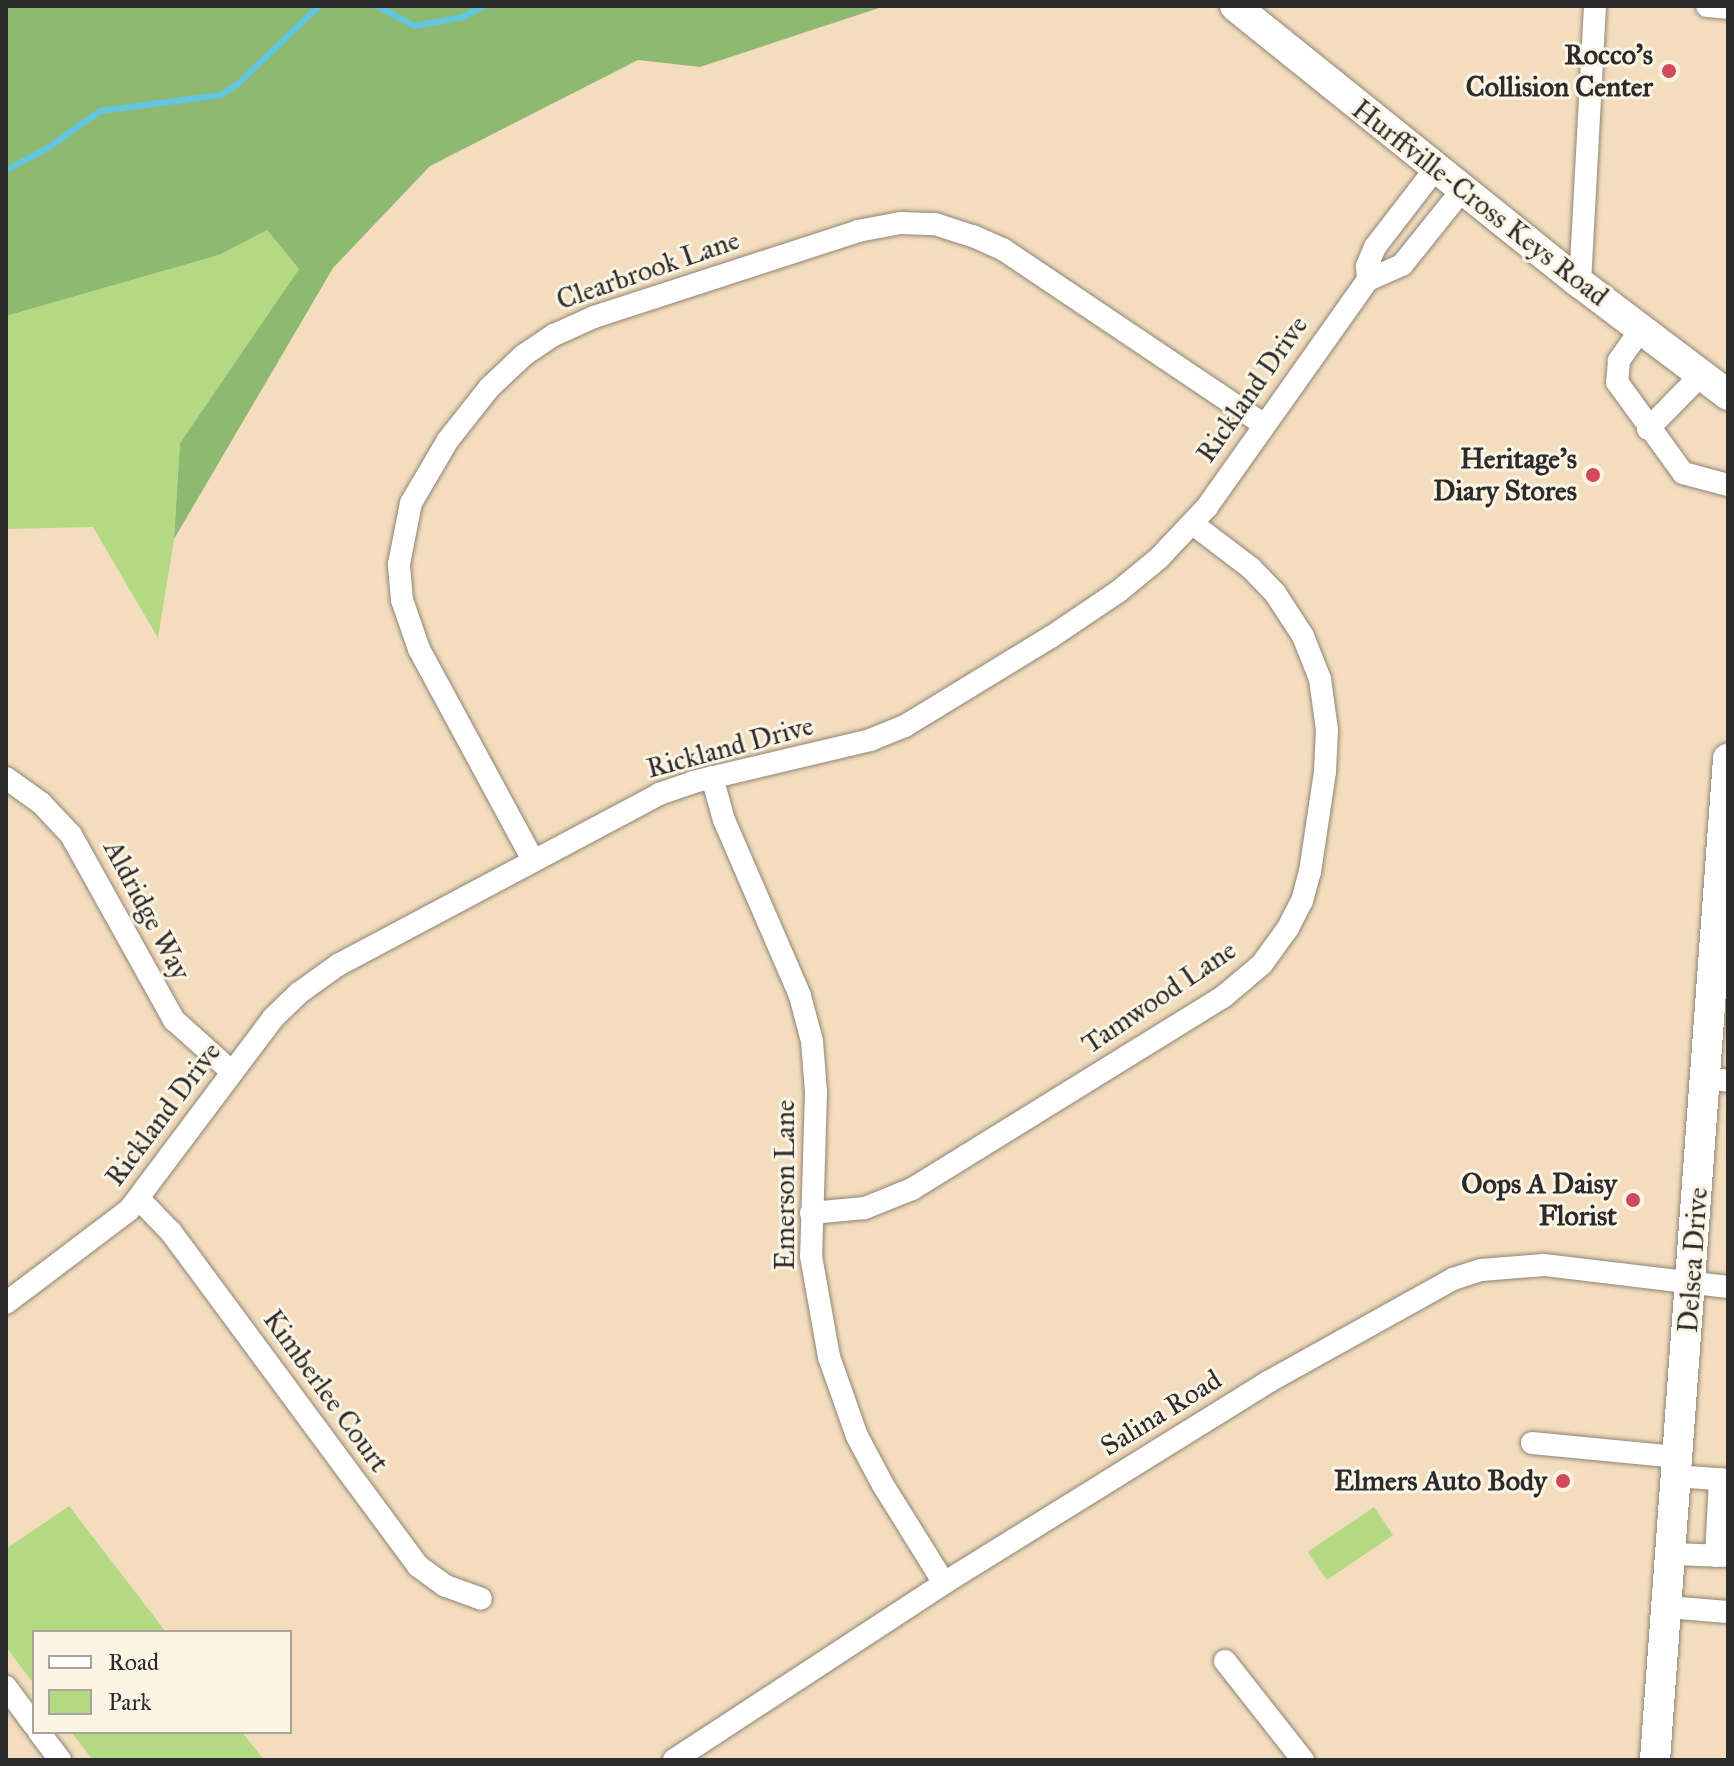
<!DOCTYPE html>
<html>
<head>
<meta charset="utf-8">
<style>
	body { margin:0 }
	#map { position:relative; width:1734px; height:1766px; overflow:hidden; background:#f3ddbe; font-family:"IM FELL Great Primer",serif }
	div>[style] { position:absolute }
	.green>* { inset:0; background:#b3d983; transform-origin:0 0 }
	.forest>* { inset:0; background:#8eb971 }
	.stream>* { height:6px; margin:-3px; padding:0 3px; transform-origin:3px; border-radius:3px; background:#63c6e1 }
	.roads { filter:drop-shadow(0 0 2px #8f8474) drop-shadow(0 0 2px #8f8474) }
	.minor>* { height:22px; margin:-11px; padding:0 11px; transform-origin:11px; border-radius:11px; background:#fff }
	.major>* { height:30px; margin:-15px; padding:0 15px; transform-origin:15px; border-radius:15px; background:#fff }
	.dots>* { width:22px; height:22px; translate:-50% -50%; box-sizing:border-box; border:4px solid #fcf5e5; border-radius:50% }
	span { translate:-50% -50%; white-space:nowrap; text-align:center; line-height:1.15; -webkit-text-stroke:6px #fcf5e5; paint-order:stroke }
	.poi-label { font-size:28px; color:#2b2b2b; font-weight:700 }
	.right { translate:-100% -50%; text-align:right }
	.street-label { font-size:28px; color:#2b2b2b }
	.frame { position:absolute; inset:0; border:8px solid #2b2b2b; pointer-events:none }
	.legend { position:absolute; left:32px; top:1630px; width:260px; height:104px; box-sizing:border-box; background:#fcf5e5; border:2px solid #a8a49b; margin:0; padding:10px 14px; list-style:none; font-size:24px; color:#2b2b2b }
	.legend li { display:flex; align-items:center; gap:16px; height:40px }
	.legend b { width:40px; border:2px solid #a8a49b }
</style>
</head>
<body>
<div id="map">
	<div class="green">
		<i style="clip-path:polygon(267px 230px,299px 269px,180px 443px,174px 539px,158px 638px,93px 527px,6px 529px,6px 316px,219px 255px)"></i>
		<i style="clip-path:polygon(69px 1506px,166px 1632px,34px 1632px,34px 1684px,6px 1647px,6px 1549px)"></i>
		<i style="left:1374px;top:1507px;width:34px;height:80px;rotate:56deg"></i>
		<i style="clip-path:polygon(71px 1732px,242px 1732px,264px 1760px,93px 1760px)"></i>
	</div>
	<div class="forest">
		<i style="clip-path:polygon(6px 6px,885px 6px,700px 67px,638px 60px,430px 166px,333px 268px,174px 539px,180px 443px,299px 269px,267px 230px,219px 255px,6px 316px)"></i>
	</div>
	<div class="stream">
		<i style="left:377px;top:6px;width:43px;rotate:27.8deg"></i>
		<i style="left:415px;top:26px;width:49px;rotate:-10.6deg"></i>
		<i style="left:463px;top:17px;width:24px;rotate:-28deg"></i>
		<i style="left:6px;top:170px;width:47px;rotate:-27.6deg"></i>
		<i style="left:48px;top:148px;width:64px;rotate:-35.4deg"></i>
		<i style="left:100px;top:111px;width:122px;rotate:-7.5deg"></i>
		<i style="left:221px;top:95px;width:22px;rotate:-34deg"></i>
		<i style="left:239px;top:83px;width:111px;rotate:-43.9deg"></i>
	</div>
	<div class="roads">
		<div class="minor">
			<i style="left:1707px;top:6px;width:21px;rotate:5deg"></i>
			<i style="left:1368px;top:280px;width:14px;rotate:-94deg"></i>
			<i style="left:1367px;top:266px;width:21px;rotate:-67deg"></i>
			<i style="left:1375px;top:247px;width:98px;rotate:-52.4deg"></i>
			<i style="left:1580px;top:283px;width:277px;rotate:-86.9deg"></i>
			<i style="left:1641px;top:329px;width:39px;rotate:125deg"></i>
			<i style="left:1619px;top:361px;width:21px;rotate:95deg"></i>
			<i style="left:1617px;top:382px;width:112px;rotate:54deg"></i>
			<i style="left:1683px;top:473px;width:47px;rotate:14.9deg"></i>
			<i style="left:1648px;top:429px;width:76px;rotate:-45.5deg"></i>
			<i style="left:712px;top:777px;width:45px;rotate:74.4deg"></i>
			<i style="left:724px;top:820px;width:192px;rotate:66.6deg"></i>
			<i style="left:800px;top:996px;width:47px;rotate:75.1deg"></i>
			<i style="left:812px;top:1041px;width:51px;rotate:85.5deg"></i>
			<i style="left:816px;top:1092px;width:164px;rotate:91.7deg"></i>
			<i style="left:811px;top:1256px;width:103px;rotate:79.9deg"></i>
			<i style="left:829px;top:1357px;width:84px;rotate:70.5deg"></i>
			<i style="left:857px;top:1436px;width:55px;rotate:62deg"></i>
			<i style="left:883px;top:1485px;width:115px;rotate:58.1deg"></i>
			<i style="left:6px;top:778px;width:43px;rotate:35.5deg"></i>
			<i style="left:41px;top:803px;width:44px;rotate:46.8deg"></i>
			<i style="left:71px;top:835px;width:212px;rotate:60.9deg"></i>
			<i style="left:174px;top:1020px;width:78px;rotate:41.9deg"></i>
			<i style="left:533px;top:860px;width:240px;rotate:-118.4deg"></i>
			<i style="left:419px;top:649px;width:52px;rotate:-109.1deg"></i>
			<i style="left:402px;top:600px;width:36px;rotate:-95deg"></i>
			<i style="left:399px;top:564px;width:62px;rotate:-78.9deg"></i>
			<i style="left:411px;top:503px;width:73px;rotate:-59.6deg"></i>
			<i style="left:448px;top:440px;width:66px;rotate:-51.7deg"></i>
			<i style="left:489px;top:388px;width:48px;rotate:-43.3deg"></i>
			<i style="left:524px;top:355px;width:36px;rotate:-34deg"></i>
			<i style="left:554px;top:335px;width:44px;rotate:-24.2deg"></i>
			<i style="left:594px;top:317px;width:278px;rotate:-18deg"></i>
			<i style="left:858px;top:231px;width:43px;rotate:-10.8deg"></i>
			<i style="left:900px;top:223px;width:35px;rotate:2deg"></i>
			<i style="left:935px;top:224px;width:40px;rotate:18deg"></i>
			<i style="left:973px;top:236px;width:34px;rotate:24deg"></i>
			<i style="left:1004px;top:250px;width:313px;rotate:33.9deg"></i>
			<i style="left:1705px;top:1078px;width:23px;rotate:7deg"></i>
			<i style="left:139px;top:1199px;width:46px;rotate:45.9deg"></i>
			<i style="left:171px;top:1232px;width:415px;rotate:53.5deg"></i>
			<i style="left:418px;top:1566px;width:34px;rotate:36deg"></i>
			<i style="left:446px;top:1586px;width:37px;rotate:20deg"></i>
			<i style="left:811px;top:1213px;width:54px;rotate:-5.3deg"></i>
			<i style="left:865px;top:1208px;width:51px;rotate:-22deg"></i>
			<i style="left:912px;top:1189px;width:365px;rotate:-31.7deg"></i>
			<i style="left:1223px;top:997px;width:51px;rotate:-40.2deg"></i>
			<i style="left:1262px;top:964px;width:44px;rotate:-54.2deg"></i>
			<i style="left:1288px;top:928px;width:30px;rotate:-63deg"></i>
			<i style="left:1302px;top:901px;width:30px;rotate:-75deg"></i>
			<i style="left:1310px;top:872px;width:101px;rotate:-81.5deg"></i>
			<i style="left:1325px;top:772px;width:42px;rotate:-87.3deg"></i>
			<i style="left:1327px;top:730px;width:51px;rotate:-97.8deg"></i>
			<i style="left:1320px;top:679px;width:46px;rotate:-111.6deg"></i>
			<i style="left:1303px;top:636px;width:51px;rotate:-123.1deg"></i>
			<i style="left:1275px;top:593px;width:35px;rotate:-134deg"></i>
			<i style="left:1251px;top:568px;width:73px;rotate:-142.8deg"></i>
			<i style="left:6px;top:1303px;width:154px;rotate:-37.1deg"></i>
			<i style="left:129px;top:1210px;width:240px;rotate:-53.1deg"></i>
			<i style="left:273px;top:1018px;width:36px;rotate:-44deg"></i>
			<i style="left:299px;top:993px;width:48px;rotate:-35.7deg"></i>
			<i style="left:338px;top:965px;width:364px;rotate:-28deg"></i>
			<i style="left:659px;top:794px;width:36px;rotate:-19deg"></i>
			<i style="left:693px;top:782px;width:182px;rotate:-13.3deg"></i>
			<i style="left:870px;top:740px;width:38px;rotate:-22deg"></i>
			<i style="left:905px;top:726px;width:171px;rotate:-31.4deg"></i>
			<i style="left:1051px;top:637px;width:82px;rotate:-34.1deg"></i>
			<i style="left:1119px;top:591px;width:52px;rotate:-39.5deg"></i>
			<i style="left:1159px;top:558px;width:70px;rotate:-46.7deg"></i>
			<i style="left:1207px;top:507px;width:278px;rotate:-54.7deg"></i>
			<i style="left:1368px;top:280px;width:37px;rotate:-24deg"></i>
			<i style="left:1402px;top:265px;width:96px;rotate:-51.3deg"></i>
			<i style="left:1532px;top:1443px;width:147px;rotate:5.5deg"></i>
			<i style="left:1676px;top:1476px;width:52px;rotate:4.4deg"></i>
			<i style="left:1671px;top:1554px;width:57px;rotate:2deg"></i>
			<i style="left:1716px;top:1556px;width:77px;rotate:-87deg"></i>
			<i style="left:1667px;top:1607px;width:61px;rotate:4.7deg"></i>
			<i style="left:1225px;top:1661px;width:126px;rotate:51.8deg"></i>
			<i style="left:6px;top:1687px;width:47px;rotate:53.6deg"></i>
			<i style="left:39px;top:1732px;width:35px;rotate:53deg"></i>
			<i style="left:674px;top:1760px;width:323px;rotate:-33.2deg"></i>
			<i style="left:944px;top:1583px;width:381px;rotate:-31.8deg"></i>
			<i style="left:1268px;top:1382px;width:212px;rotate:-29.1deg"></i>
			<i style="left:1453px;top:1279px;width:29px;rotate:-18deg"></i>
			<i style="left:1481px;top:1270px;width:63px;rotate:-4.5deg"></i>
			<i style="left:1544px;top:1265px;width:185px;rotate:6.8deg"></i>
		</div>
		<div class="major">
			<i style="left:1235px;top:6px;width:442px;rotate:38.8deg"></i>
			<i style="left:1580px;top:283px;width:186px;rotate:37.1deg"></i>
			<i style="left:1655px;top:1760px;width:1004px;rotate:-85.83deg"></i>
		</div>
	</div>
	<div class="dots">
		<i style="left:1669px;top:71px;background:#d1495b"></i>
		<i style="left:1593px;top:475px;background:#d1495b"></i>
		<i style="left:1633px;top:1200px;background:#d1495b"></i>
		<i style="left:1563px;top:1481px;background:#d1495b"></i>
	</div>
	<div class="poi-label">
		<span class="right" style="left:1653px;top:71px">Rocco's<br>Collision Center</span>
		<span class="right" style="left:1577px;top:475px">Heritage's<br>Diary Stores</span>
		<span class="right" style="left:1617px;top:1200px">Oops A Daisy<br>Florist</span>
		<span class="right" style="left:1547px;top:1481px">Elmers Auto Body</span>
	</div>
	<div class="street-label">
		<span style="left:1480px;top:203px;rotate:38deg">Hurffville-Cross Keys Road</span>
		<span style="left:648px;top:270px;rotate:-19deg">Clearbrook Lane</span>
		<span style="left:1252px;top:389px;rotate:-55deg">Rickland Drive</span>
		<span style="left:730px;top:747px;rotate:-15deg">Rickland Drive</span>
		<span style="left:147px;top:910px;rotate:62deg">Aldridge Way</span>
		<span style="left:1159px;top:997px;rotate:-34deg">Tamwood Lane</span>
		<span style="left:163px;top:1114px;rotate:-53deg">Rickland Drive</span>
		<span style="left:785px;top:1185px;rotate:-90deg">Emerson Lane</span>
		<span style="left:1693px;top:1260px;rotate:-86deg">Delsea Drive</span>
		<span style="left:326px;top:1391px;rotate:54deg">Kimberlee Court</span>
		<span style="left:1161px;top:1413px;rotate:-32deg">Salina Road</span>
	</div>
	<div class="frame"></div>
	<ul class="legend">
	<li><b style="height:10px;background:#fff"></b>Road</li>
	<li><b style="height:22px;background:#b3d983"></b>Park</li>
	</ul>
</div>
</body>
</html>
